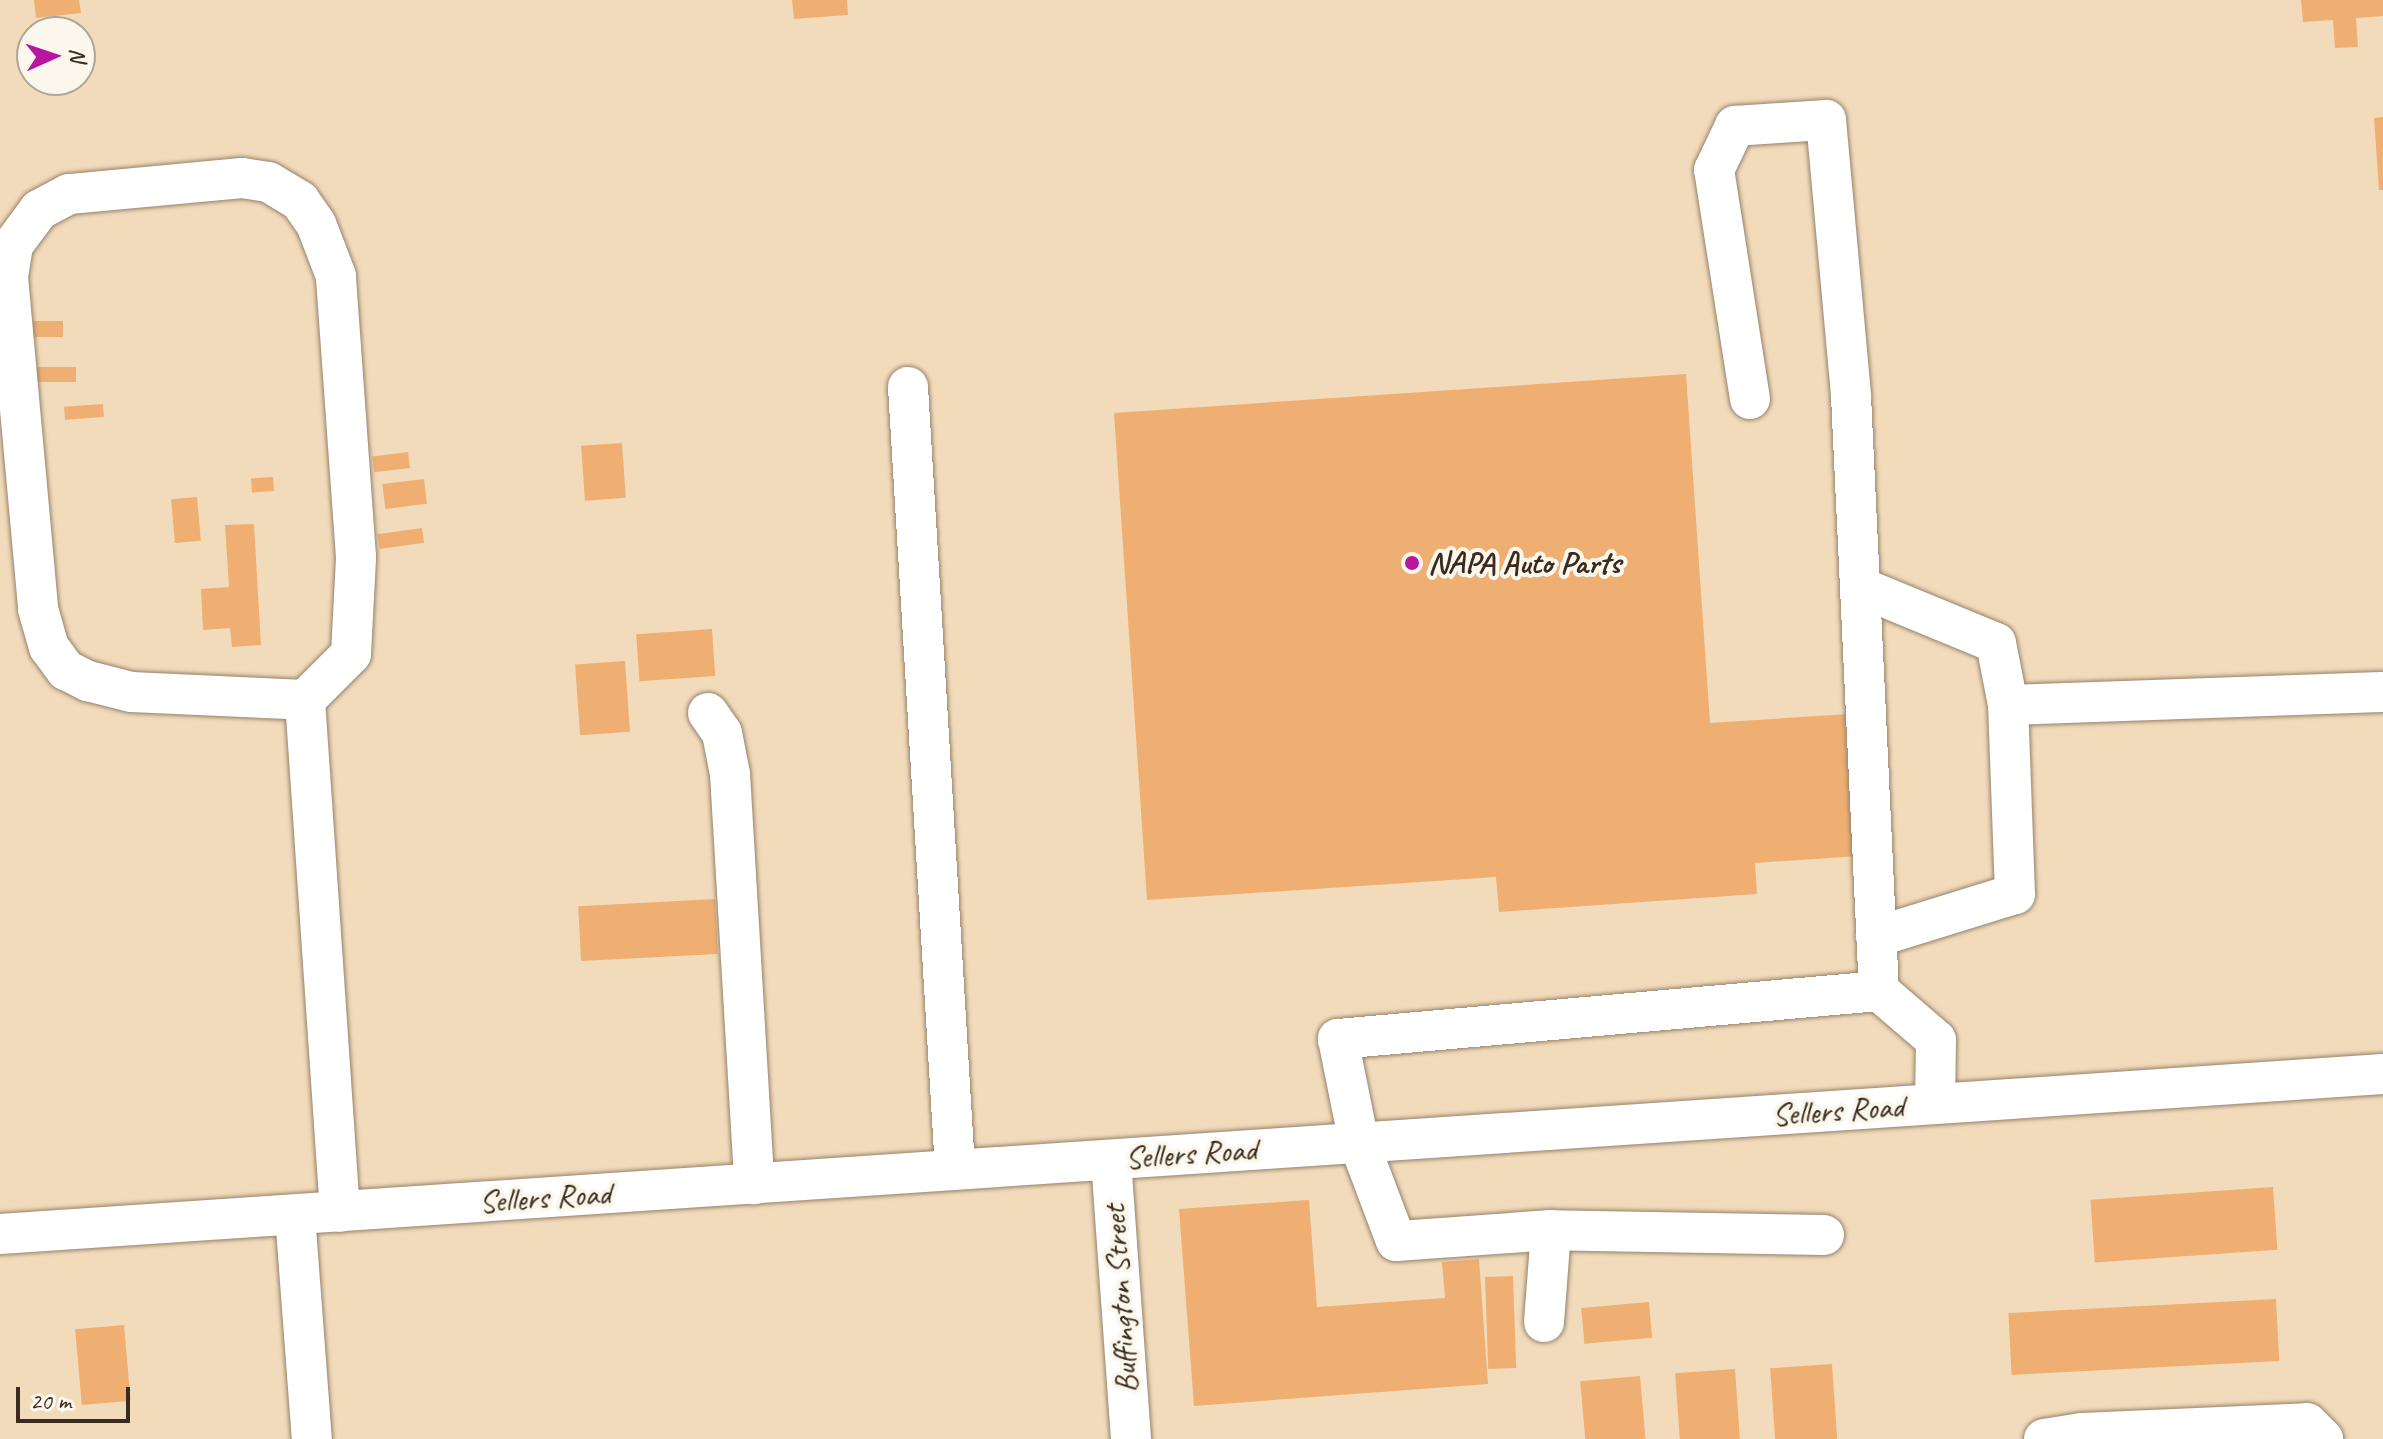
<!DOCTYPE html>
<html>
<head>
<meta charset="utf-8">
<style>
	body { margin:0 }
	#map { position:relative; width:2383px; height:1439px; overflow:hidden; background:#f2dbbb; font-family:Caveat,sans-serif }
	div>[style] { position:absolute }
	.building>* { inset:0; background:#efaf73; transform-origin:0 0 }
	.roads { filter:drop-shadow(0 0 2px #96826c) drop-shadow(0 0 2px #96826c) }
	.minor>* { height:40px; margin:-20px; padding:0 20px; transform-origin:20px; border-radius:20px; background:#fff }
	.dots>* { width:22px; height:22px; translate:-50% -50%; box-sizing:border-box; border:4px solid #fbf7ec; border-radius:50% }
	span { translate:-50% -50%; white-space:nowrap; text-align:center; line-height:1.15; -webkit-text-stroke:8px #fbf7ec; paint-order:stroke }
	.poi-label { font-size:32px; color:#3b2a1e; font-weight:700 }
	.left { translate:0 -50%; text-align:left }
	.street-label { font-size:32px; color:#3b2a1e }
	.north { position:absolute; left:16px; top:16px; width:80px; height:80px; box-sizing:border-box; background:#fbf7ec; border:2px solid #aea59a; border-radius:50%; rotate:87deg; font-size:22px; font-weight:700; line-height:32px; text-align:center; color:#3b2a1e }
	.north::after { content:''; display:block; margin:auto; width:28px; height:36px; background:#b5179e; clip-path:polygon(50% 0,100% 100%,50% 72%,0 100%) }
	.scale { position:absolute; left:16px; top:1387px; width:114px; height:36px; box-sizing:border-box; border:4px solid #3b2a1e; border-top:0; padding-left:10px; font-size:24px; line-height:28px; white-space:nowrap; color:#3b2a1e; -webkit-text-stroke:6px #fbf7ec; paint-order:stroke }
</style>
</head>
<body>
<div id="map">
	<div class="building">
		<i style="clip-path:polygon(34px 0,79px 0,81px 13px,36px 18px)"></i>
		<i style="clip-path:polygon(792px 0,847px 0,848px 15px,794px 19px)"></i>
		<i style="clip-path:polygon(2301px 0,2383px 0,2383px 16px,2356px 18px,2358px 47px,2335px 48px,2333px 20px,2303px 22px)"></i>
		<i style="clip-path:polygon(2383px 117px,2383px 190px,2379px 190px,2374px 118px)"></i>
		<i style="left:63px;top:321px;width:16px;height:30px;rotate:90deg"></i>
		<i style="left:76px;top:367px;width:15px;height:41px;rotate:90deg"></i>
		<i style="clip-path:polygon(1686px 374px,1710px 723px,1849px 714px,1859px 856px,1755px 863px,1757px 894px,1499px 912px,1496px 877px,1147px 900px,1114px 413px)"></i>
		<i style="left:103px;top:404px;width:13px;height:39px;rotate:86deg"></i>
		<i style="left:622px;top:443px;width:55px;height:41px;rotate:86deg"></i>
		<i style="left:408px;top:452px;width:16px;height:36px;rotate:83deg"></i>
		<i style="left:273px;top:477px;width:14px;height:22px;rotate:86deg"></i>
		<i style="left:424px;top:479px;width:25px;height:42px;rotate:83deg"></i>
		<i style="left:197px;top:497px;width:44px;height:26px;rotate:85deg"></i>
		<i style="clip-path:polygon(254px 524px,261px 645px,232px 647px,230px 628px,203px 630px,201px 589px,229px 587px,225px 525px)"></i>
		<i style="left:422px;top:528px;width:15px;height:45px;rotate:82deg"></i>
		<i style="left:712px;top:629px;width:47px;height:76px;rotate:86deg"></i>
		<i style="left:625px;top:661px;width:71px;height:50px;rotate:86deg"></i>
		<i style="left:715px;top:899px;width:55px;height:137px;rotate:87deg"></i>
		<i style="left:2273px;top:1187px;width:63px;height:183px;rotate:86deg"></i>
		<i style="clip-path:polygon(1309px 1200px,1317px 1307px,1445px 1298px,1442px 1262px,1479px 1259px,1488px 1384px,1194px 1406px,1179px 1209px)"></i>
		<i style="left:1513px;top:1276px;width:92px;height:28px;rotate:88deg"></i>
		<i style="left:2276px;top:1299px;width:62px;height:268px;rotate:87deg"></i>
		<i style="left:1649px;top:1302px;width:36px;height:68px;rotate:85deg"></i>
		<i style="left:124px;top:1325px;width:76px;height:49px;rotate:85deg"></i>
		<i style="left:1832px;top:1364px;width:75px;height:62px;rotate:86deg"></i>
		<i style="left:1735px;top:1369px;width:70px;height:60px;rotate:86deg"></i>
		<i style="left:1640px;top:1376px;width:63px;height:60px;rotate:85deg"></i>
	</div>
	<div class="roads">
		<div class="minor">
			<i style="left:908px;top:387px;width:784px;rotate:86.56deg"></i>
			<i style="left:1750px;top:399px;width:232px;rotate:-98.9deg"></i>
			<i style="left:1714px;top:170px;width:49px;rotate:-64.5deg"></i>
			<i style="left:1735px;top:126px;width:91px;rotate:-3.8deg"></i>
			<i style="left:1826px;top:120px;width:277px;rotate:84.8deg"></i>
			<i style="left:1851px;top:396px;width:596px;rotate:87.31deg"></i>
			<i style="left:1879px;top:991px;width:75px;rotate:40.7deg"></i>
			<i style="left:1936px;top:1040px;width:64px;rotate:90.9deg"></i>
			<i style="left:1860px;top:587px;width:147px;rotate:22.4deg"></i>
			<i style="left:1996px;top:643px;width:63px;rotate:79deg"></i>
			<i style="left:305px;top:700px;width:65px;rotate:-45deg"></i>
			<i style="left:351px;top:654px;width:97px;rotate:-87deg"></i>
			<i style="left:356px;top:557px;width:282px;rotate:-94.1deg"></i>
			<i style="left:336px;top:276px;width:56px;rotate:-111deg"></i>
			<i style="left:316px;top:224px;width:28px;rotate:-125deg"></i>
			<i style="left:300px;top:201px;width:37px;rotate:-149deg"></i>
			<i style="left:268px;top:182px;width:26px;rotate:-171deg"></i>
			<i style="left:242px;top:178px;width:174px;rotate:174.7deg"></i>
			<i style="left:69px;top:194px;width:34px;rotate:152deg"></i>
			<i style="left:39px;top:210px;width:44px;rotate:126.6deg"></i>
			<i style="left:13px;top:245px;width:32px;rotate:99deg"></i>
			<i style="left:8px;top:277px;width:333px;rotate:84.8deg"></i>
			<i style="left:38px;top:609px;width:40px;rotate:74deg"></i>
			<i style="left:49px;top:647px;width:29px;rotate:54deg"></i>
			<i style="left:66px;top:670px;width:25px;rotate:27deg"></i>
			<i style="left:88px;top:681px;width:44px;rotate:14.3deg"></i>
			<i style="left:131px;top:692px;width:174px;rotate:2.6deg"></i>
			<i style="left:305px;top:700px;width:513px;rotate:86.09deg"></i>
			<i style="left:708px;top:713px;width:24px;rotate:55deg"></i>
			<i style="left:722px;top:733px;width:42px;rotate:79deg"></i>
			<i style="left:730px;top:774px;width:411px;rotate:86.6deg"></i>
			<i style="left:1876px;top:937px;width:145px;rotate:-17.2deg"></i>
			<i style="left:2015px;top:894px;width:189px;rotate:-92.1deg"></i>
			<i style="left:2008px;top:705px;width:375px;rotate:-2deg"></i>
			<i style="left:1111px;top:1160px;width:280px;rotate:85.9deg"></i>
			<i style="left:295px;top:1215px;width:225px;rotate:85.7deg"></i>
			<i style="left:0;top:1234px;width:2388px;rotate:-3.84deg"></i>
			<i style="left:1824px;top:1235px;width:273px;rotate:-179deg"></i>
			<i style="left:1551px;top:1230px;width:155px;rotate:175.9deg"></i>
			<i style="left:1396px;top:1241px;width:105px;rotate:-110.7deg"></i>
			<i style="left:1359px;top:1143px;width:106px;rotate:-101.4deg"></i>
			<i style="left:1338px;top:1039px;width:543px;rotate:-5.07deg"></i>
			<i style="left:1544px;top:1322px;width:92px;rotate:-85.6deg"></i>
			<i style="left:2044px;top:1439px;width:38px;rotate:-9deg"></i>
			<i style="left:2082px;top:1433px;width:225px;rotate:-2.5deg"></i>
			<i style="left:2307px;top:1423px;width:23px;rotate:45deg"></i>
		</div>
	</div>
	<div class="dots">
		<i style="left:1412px;top:563px;background:#b5179e"></i>
	</div>
	<div class="poi-label">
		<span class="left" style="left:1428px;top:563px">NAPA Auto Parts</span>
	</div>
	<div class="street-label">
		<span style="left:1838px;top:1111px;rotate:-4deg">Sellers Road</span>
		<span style="left:1191px;top:1154px;rotate:-4deg">Sellers Road</span>
		<span style="left:545px;top:1198px;rotate:-4deg">Sellers Road</span>
		<span style="left:1121px;top:1299px;rotate:-94deg">Buffington Street</span>
	</div>
	<div class="north">N</div>
	<div class="scale">20 m</div>
</div>
</body>
</html>
